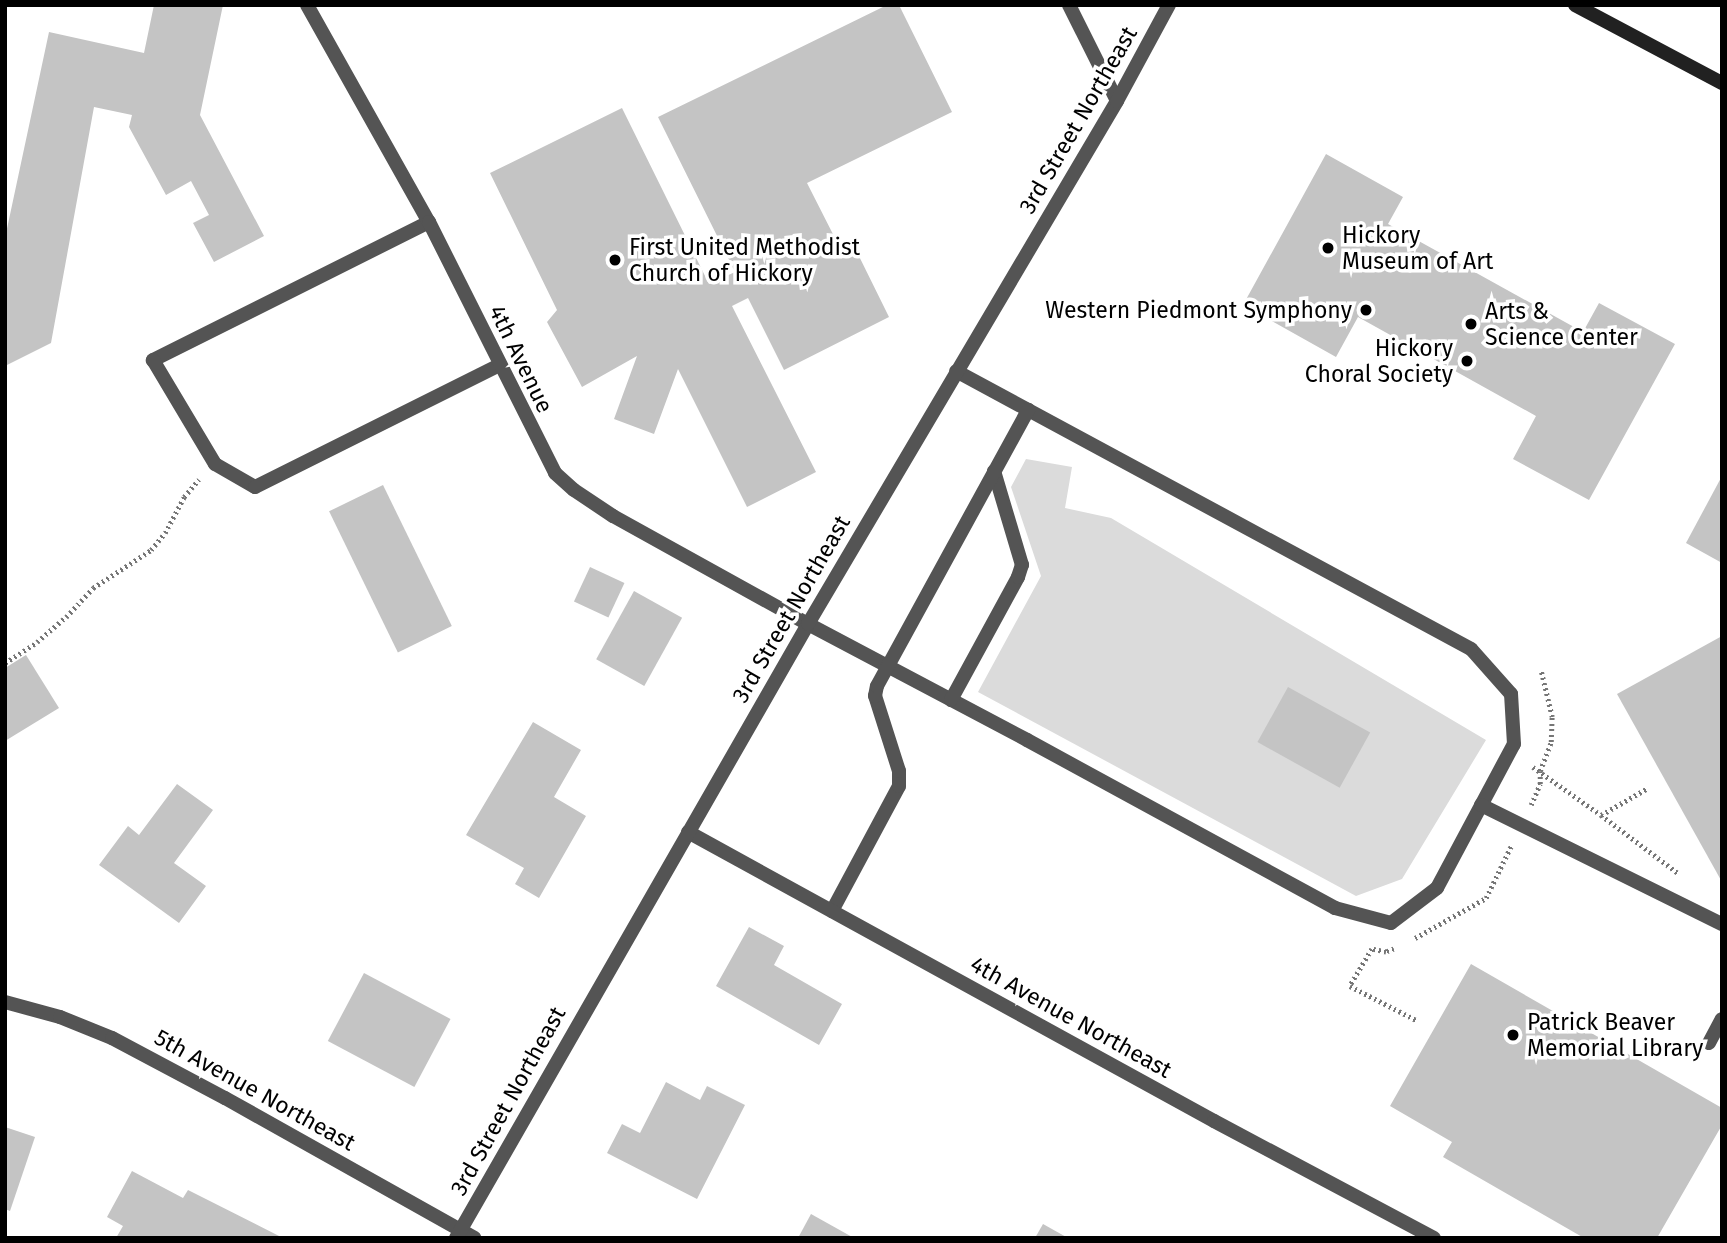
<!DOCTYPE html>
<html>
<head>
<meta charset="utf-8">
<style>
	body { margin:0 }
	#map { position:relative; width:1727px; height:1243px; overflow:hidden; background:#fff; font-family:"Fira Sans",sans-serif }
	div>[style] { position:absolute }
	.green>* { inset:0; background:#dbdbdb }
	.building>* { inset:0; background:#c4c4c4; transform-origin:0 0 }
	.path>* { height:4.5px; margin-top:-2.25px; transform-origin:0; background:repeating-linear-gradient(90deg,#767676 0 2px,transparent 0 5.5px) }
	.lane>* { height:14px; margin:-7px; padding:0 7px; transform-origin:7px; border-radius:7px; background:#545454 }
	.street>* { height:14px; margin:-7px; padding:0 7px; transform-origin:7px; border-radius:7px; background:#545454 }
	.secondary>* { height:14px; margin:-7px; padding:0 7px; transform-origin:7px; border-radius:7px; background:#212121 }
	.dots>* { width:19px; height:19px; translate:-50% -50%; box-sizing:border-box; border:4px solid #fff; border-radius:50% }
	span { translate:-50% -50%; white-space:nowrap; text-align:center; line-height:1.15; -webkit-text-stroke:7px #fff; paint-order:stroke }
	.street-label { font-size:23px; color:#000 }
	.poi-label { font-size:23px; color:#000 }
	.left { translate:0 -50%; text-align:left }
	.right { translate:-100% -50%; text-align:right }
	.frame { position:absolute; inset:0; border:7px solid #000; pointer-events:none }
</style>
</head>
<body>
<div id="map">
	<div class="green">
		<i style="clip-path:polygon(1026px 459px,1072px 467px,1065px 508px,1111px 518px,1486px 740px,1402px 879px,1356px 896px,978px 692px,1041px 576px,1011px 487px)"></i>
	</div>
	<div class="building">
		<i style="clip-path:polygon(154px 5px,223px 5px,200px 115px,264px 236px,214px 262px,193px 223px,209px 215px,191px 181px,166px 195px,129px 127px,132px 115px,94px 107px,51px 343px,5px 366px,5px 238px,49px 32px,144px 53px)"></i>
		<i style="clip-path:polygon(887px 5px,899px 5px,952px 112px,807px 183px,840px 248px,852px 242px,889px 317px,784px 370px,748px 298px,732px 306px,816px 472px,747px 507px,678px 369px,654px 434px,614px 419px,637px 356px,582px 387px,547px 322px,557px 310px,490px 173px,622px 108px,709px 284px,735px 272px,658px 117px)"></i>
		<i style="clip-path:polygon(1326px 154px,1403px 197px,1388px 224px,1583px 332px,1599px 303px,1675px 344px,1589px 500px,1513px 459px,1536px 416px,1358px 317px,1336px 357px,1243px 305px)"></i>
		<i style="clip-path:polygon(1722px 476px,1722px 563px,1686px 543px)"></i>
		<i style="left:383px;top:485px;width:157px;height:60px;rotate:64deg"></i>
		<i style="left:590px;top:567px;width:38px;height:38px;rotate:25deg"></i>
		<i style="left:634px;top:591px;width:55px;height:78px;rotate:29deg"></i>
		<i style="clip-path:polygon(1722px 636px,1722px 882px,1617px 694px)"></i>
		<i style="clip-path:polygon(26px 655px,59px 708px,5px 741px,5px 668px)"></i>
		<i style="left:1288px;top:687px;width:94px;height:63px;rotate:29deg"></i>
		<i style="clip-path:polygon(533px 722px,581px 750px,554px 797px,586px 816px,539px 898px,515px 884px,524px 868px,466px 835px)"></i>
		<i style="clip-path:polygon(177px 784px,213px 810px,174px 863px,206px 886px,179px 923px,99px 865px,128px 826px,139px 835px)"></i>
		<i style="clip-path:polygon(749px 927px,784px 946px,774px 965px,842px 1004px,819px 1045px,716px 986px)"></i>
		<i style="clip-path:polygon(1471px 964px,1722px 1108px,1722px 1125px,1657px 1238px,1584px 1238px,1443px 1157px,1452px 1142px,1390px 1106px)"></i>
		<i style="left:364px;top:973px;width:98px;height:77px;rotate:28deg"></i>
		<i style="clip-path:polygon(666px 1082px,700px 1100px,707px 1086px,745px 1105px,697px 1199px,607px 1153px,622px 1124px,640px 1133px)"></i>
		<i style="clip-path:polygon(5px 1127px,35px 1137px,10px 1211px,5px 1209px)"></i>
		<i style="clip-path:polygon(132px 1171px,183px 1198px,188px 1190px,283px 1238px,116px 1238px,123px 1226px,107px 1217px)"></i>
		<i style="clip-path:polygon(811px 1214px,854px 1238px,798px 1238px)"></i>
		<i style="clip-path:polygon(1043px 1224px,1068px 1238px,1035px 1238px)"></i>
	</div>
	<div class="path">
		<i style="left:5px;top:663px;width:38px;rotate:-33deg"></i>
		<i style="left:37px;top:642px;width:38px;rotate:-41deg"></i>
		<i style="left:66px;top:617px;width:40px;rotate:-47deg"></i>
		<i style="left:93px;top:588px;width:69px;rotate:-33.2deg"></i>
		<i style="left:151px;top:550px;width:22px;rotate:-51deg"></i>
		<i style="left:165px;top:533px;width:41px;rotate:-62.2deg"></i>
		<i style="left:184px;top:497px;width:23px;rotate:-50deg"></i>
		<i style="left:1533px;top:767px;width:83px;rotate:35.2deg"></i>
		<i style="left:1601px;top:815px;width:52px;rotate:-30deg"></i>
		<i style="left:1531px;top:805px;width:23px;rotate:-67deg"></i>
		<i style="left:1540px;top:784px;width:13px;rotate:-90deg"></i>
		<i style="left:1540px;top:771px;width:31px;rotate:-69deg"></i>
		<i style="left:1551px;top:742px;width:25px;rotate:-88deg"></i>
		<i style="left:1552px;top:717px;width:47px;rotate:-103.4deg"></i>
		<i style="left:1601px;top:815px;width:96px;rotate:37deg"></i>
		<i style="left:1415px;top:938px;width:81px;rotate:-29.4deg"></i>
		<i style="left:1486px;top:898px;width:60px;rotate:-64.3deg"></i>
		<i style="left:1394px;top:949px;width:9px;rotate:159deg"></i>
		<i style="left:1386px;top:952px;width:14px;rotate:-168deg"></i>
		<i style="left:1372px;top:949px;width:43px;rotate:120.7deg"></i>
		<i style="left:1350px;top:986px;width:76px;rotate:27.2deg"></i>
	</div>
	<div class="lane">
		<i style="left:429px;top:222px;width:309px;rotate:153.4deg"></i>
		<i style="left:153px;top:360px;width:121px;rotate:59.2deg"></i>
		<i style="left:215px;top:464px;width:46px;rotate:29.9deg"></i>
		<i style="left:255px;top:487px;width:271px;rotate:-26.5deg"></i>
		<i style="left:808px;top:624px;width:248px;rotate:27.9deg"></i>
		<i style="left:1027px;top:740px;width:351px;rotate:28.6deg"></i>
		<i style="left:1335px;top:908px;width:58px;rotate:15deg"></i>
		<i style="left:1391px;top:923px;width:58px;rotate:-37.3deg"></i>
		<i style="left:1437px;top:888px;width:163px;rotate:-61.9deg"></i>
		<i style="left:1514px;top:744px;width:50px;rotate:-93.4deg"></i>
		<i style="left:1511px;top:694px;width:60px;rotate:-131.6deg"></i>
		<i style="left:1471px;top:649px;width:585px;rotate:-151.64deg"></i>
		<i style="left:951px;top:700px;width:140px;rotate:-61.4deg"></i>
		<i style="left:1018px;top:577px;width:13px;rotate:-72deg"></i>
		<i style="left:1022px;top:565px;width:98px;rotate:-106.6deg"></i>
		<i style="left:1481px;top:805px;width:269px;rotate:26.3deg"></i>
		<i style="left:832px;top:911px;width:142px;rotate:-61.8deg"></i>
		<i style="left:899px;top:786px;width:15px;rotate:-90deg"></i>
		<i style="left:899px;top:771px;width:79px;rotate:-107.7deg"></i>
		<i style="left:875px;top:696px;width:10px;rotate:-79deg"></i>
		<i style="left:877px;top:686px;width:315px;rotate:-61.3deg"></i>
		<i style="left:1709px;top:1043px;width:27px;rotate:-62deg"></i>
	</div>
	<div class="street">
		<i style="left:307px;top:5px;width:249px;rotate:60.7deg"></i>
		<i style="left:429px;top:222px;width:281px;rotate:63.3deg"></i>
		<i style="left:555px;top:473px;width:25px;rotate:42deg"></i>
		<i style="left:574px;top:490px;width:47px;rotate:33.7deg"></i>
		<i style="left:613px;top:516px;width:223px;rotate:29deg"></i>
		<i style="left:1069px;top:5px;width:107px;rotate:63.4deg"></i>
		<i style="left:688px;top:832px;width:600px;rotate:28.79deg"></i>
		<i style="left:1214px;top:1121px;width:249px;rotate:28deg"></i>
		<i style="left:5px;top:1002px;width:57px;rotate:15.3deg"></i>
		<i style="left:60px;top:1017px;width:56px;rotate:22deg"></i>
		<i style="left:112px;top:1038px;width:128px;rotate:28deg"></i>
		<i style="left:225px;top:1098px;width:286px;rotate:29.3deg"></i>
		<i style="left:456px;top:1238px;width:708px;rotate:-60.17deg"></i>
		<i style="left:808px;top:624px;width:607px;rotate:-59.42deg"></i>
		<i style="left:1117px;top:101px;width:109px;rotate:-61.6deg"></i>
	</div>
	<div class="secondary">
		<i style="left:1575px;top:5px;width:166px;rotate:28deg"></i>
	</div>
	<div class="dots">
		<i style="left:1328px;top:248px;background:#000"></i>
		<i style="left:615px;top:260px;background:#000"></i>
		<i style="left:1366px;top:310px;background:#000"></i>
		<i style="left:1471px;top:324px;background:#000"></i>
		<i style="left:1467px;top:361px;background:#000"></i>
		<i style="left:1513px;top:1035px;background:#000"></i>
	</div>
	<div class="street-label">
		<span style="left:1078px;top:120px;rotate:-60deg">3rd Street Northeast</span>
		<span style="left:521px;top:359px;rotate:64deg">4th Avenue</span>
		<span style="left:791px;top:609px;rotate:-60deg">3rd Street Northeast</span>
		<span style="left:1071px;top:1017px;rotate:29deg">4th Avenue Northeast</span>
		<span style="left:255px;top:1090px;rotate:29deg">5th Avenue Northeast</span>
		<span style="left:508px;top:1101px;rotate:-61deg">3rd Street Northeast</span>
	</div>
	<div class="poi-label">
		<span class="left" style="left:1342px;top:248px">Hickory<br>Museum of Art</span>
		<span class="left" style="left:629px;top:260px">First United Methodist<br>Church of Hickory</span>
		<span class="right" style="left:1352px;top:310px">Western Piedmont Symphony</span>
		<span class="left" style="left:1485px;top:324px">Arts &amp;<br>Science Center</span>
		<span class="right" style="left:1453px;top:361px">Hickory<br>Choral Society</span>
		<span class="left" style="left:1527px;top:1035px">Patrick Beaver<br>Memorial Library</span>
	</div>
	<div class="frame"></div>
</div>
</body>
</html>
